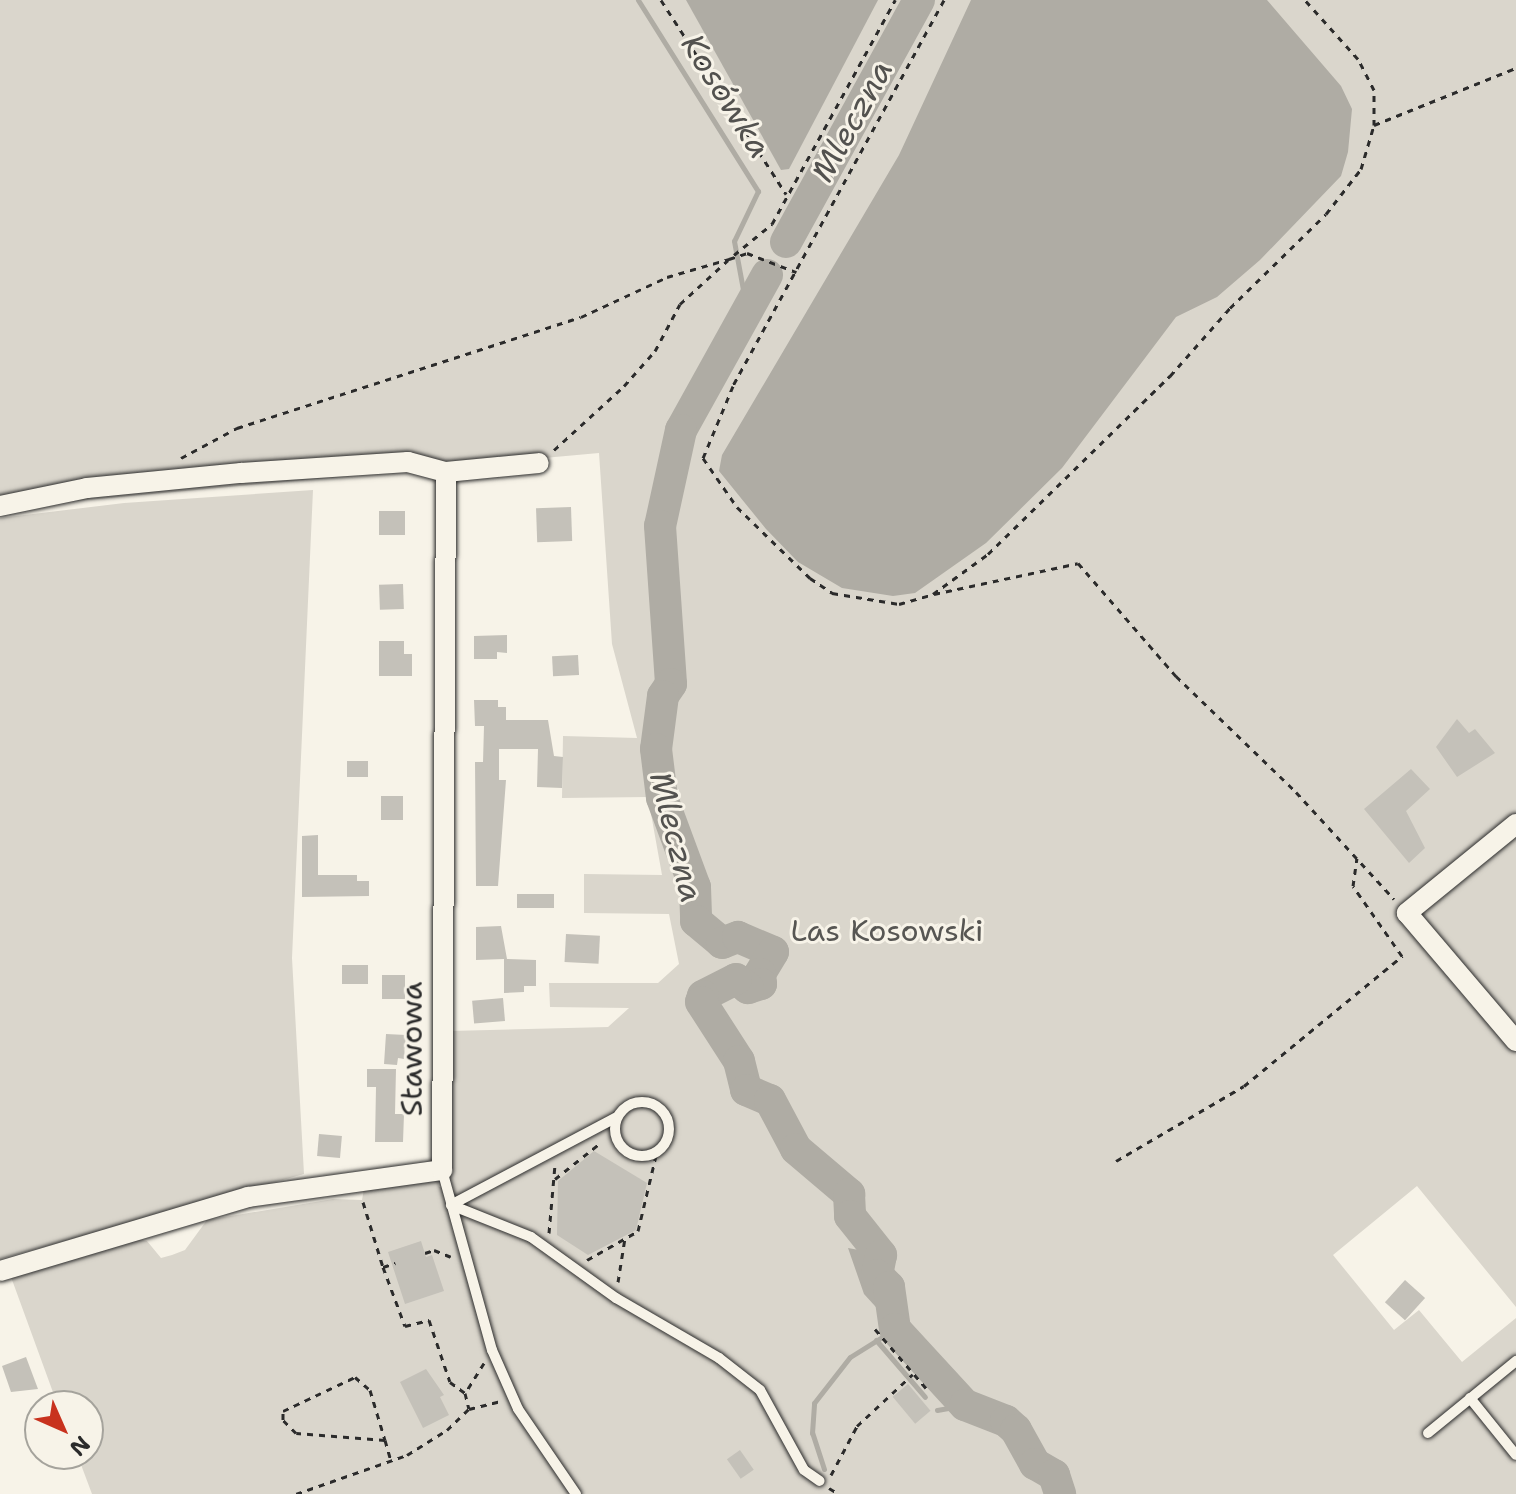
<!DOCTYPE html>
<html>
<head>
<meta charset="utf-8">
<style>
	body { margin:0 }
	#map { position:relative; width:1516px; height:1494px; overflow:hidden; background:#f7f3e8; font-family:"Shantell Sans",sans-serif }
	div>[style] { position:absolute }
	.green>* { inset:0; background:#dad6cc }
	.water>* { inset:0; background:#afaca4 }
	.stream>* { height:5px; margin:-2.5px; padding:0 2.5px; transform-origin:2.5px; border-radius:2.5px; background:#afaca4 }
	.river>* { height:32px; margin:-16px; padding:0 16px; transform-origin:16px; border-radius:16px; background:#afaca4 }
	.building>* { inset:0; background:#c4c1b9; transform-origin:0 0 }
	.path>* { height:3px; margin-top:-1.5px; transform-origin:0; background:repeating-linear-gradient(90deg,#2b2b2b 0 6px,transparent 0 12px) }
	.roads { filter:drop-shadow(0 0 2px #2b2b2b) drop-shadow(0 0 2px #2b2b2b) }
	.lane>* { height:10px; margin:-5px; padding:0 5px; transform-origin:5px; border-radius:5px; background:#f7f3e8 }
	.lane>.ring { margin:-5px; padding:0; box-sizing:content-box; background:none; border:10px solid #f7f3e8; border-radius:50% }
	.street>* { height:20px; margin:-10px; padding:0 10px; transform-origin:10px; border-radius:10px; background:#f7f3e8 }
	span { translate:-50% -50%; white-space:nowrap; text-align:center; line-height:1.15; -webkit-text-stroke:6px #f7f3e8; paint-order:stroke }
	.park-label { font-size:30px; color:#575653 }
	.street-label { font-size:30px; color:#2b2b2b }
	.water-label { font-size:32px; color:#53524f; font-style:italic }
	.north { position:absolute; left:24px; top:1390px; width:80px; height:80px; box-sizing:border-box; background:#f7f3e8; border:2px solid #a5a39c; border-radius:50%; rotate:135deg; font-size:22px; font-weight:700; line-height:32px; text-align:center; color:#2b2b2b }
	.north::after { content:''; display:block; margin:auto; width:28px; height:36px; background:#c8321e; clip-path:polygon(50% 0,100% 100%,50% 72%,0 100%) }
</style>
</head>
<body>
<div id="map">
	<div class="green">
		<i style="clip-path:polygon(0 0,1516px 0,1516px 1307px,1417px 1186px,1333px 1255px,1394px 1330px,1419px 1310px,1462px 1362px,1516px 1318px,1516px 1494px,92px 1494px,77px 1454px,88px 1454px,88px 1406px,58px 1406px,11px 1277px,134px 1239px,147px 1241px,161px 1258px,172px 1255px,185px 1250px,207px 1220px,333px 1199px,362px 1200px,364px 1189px,437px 1179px,439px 1187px,449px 1186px,450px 1031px,608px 1027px,629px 1008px,550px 1007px,549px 983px,658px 983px,679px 964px,669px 914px,584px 913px,584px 874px,662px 875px,648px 797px,562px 798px,563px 736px,637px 738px,612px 644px,599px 453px,0 508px)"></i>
		<i style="clip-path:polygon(313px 490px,292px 958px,304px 1174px,0 1259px,0 518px,124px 503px)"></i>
	</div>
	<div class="water">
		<i style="clip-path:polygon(686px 0,878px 0,789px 169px,781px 170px)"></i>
		<i style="clip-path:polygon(971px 0,1267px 0,1341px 86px,1352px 109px,1348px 152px,1341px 176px,1260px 260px,1217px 297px,1176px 317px,1062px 468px,986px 543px,915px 593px,893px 596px,842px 588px,798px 562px,766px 529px,719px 471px,722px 455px,899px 155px)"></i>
		<i style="clip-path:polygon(848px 1248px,859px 1250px,887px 1281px,900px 1321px,919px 1345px,911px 1352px,880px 1328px,885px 1317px,864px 1294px)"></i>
	</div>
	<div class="stream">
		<i style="left:638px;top:0;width:226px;rotate:57.9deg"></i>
		<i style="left:758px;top:191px;width:55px;rotate:115.6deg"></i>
		<i style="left:734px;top:241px;width:71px;rotate:79.5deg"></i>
		<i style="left:876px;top:1340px;width:75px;rotate:49.3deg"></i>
		<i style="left:937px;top:1410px;width:28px;rotate:-10deg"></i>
		<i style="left:824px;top:1469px;width:38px;rotate:-108deg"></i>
		<i style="left:812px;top:1433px;width:30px;rotate:-86deg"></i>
		<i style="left:814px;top:1403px;width:58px;rotate:-52deg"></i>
		<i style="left:850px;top:1357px;width:47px;rotate:-32deg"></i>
	</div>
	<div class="river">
		<i style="left:786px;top:242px;width:276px;rotate:-61.2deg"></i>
		<i style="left:767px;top:275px;width:177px;rotate:119deg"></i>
		<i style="left:681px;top:430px;width:98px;rotate:102.3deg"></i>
		<i style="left:660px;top:526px;width:158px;rotate:86deg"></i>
		<i style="left:671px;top:684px;width:14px;rotate:124deg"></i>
		<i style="left:663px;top:696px;width:53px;rotate:97.5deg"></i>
		<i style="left:656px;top:749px;width:49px;rotate:83deg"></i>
		<i style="left:662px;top:798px;width:95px;rotate:69.7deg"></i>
		<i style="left:695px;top:887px;width:34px;rotate:88deg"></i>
		<i style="left:696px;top:921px;width:34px;rotate:40deg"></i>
		<i style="left:722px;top:943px;width:17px;rotate:-21deg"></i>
		<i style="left:738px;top:937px;width:38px;rotate:23deg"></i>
		<i style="left:773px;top:952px;width:26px;rotate:121deg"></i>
		<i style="left:760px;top:974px;width:10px;rotate:84deg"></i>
		<i style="left:761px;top:984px;width:14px;rotate:163deg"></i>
		<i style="left:748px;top:988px;width:15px;rotate:-143deg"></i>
		<i style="left:736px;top:979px;width:37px;rotate:153deg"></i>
		<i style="left:703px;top:996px;width:6px;rotate:108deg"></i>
		<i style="left:701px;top:1002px;width:70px;rotate:57.2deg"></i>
		<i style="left:739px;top:1061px;width:30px;rotate:76deg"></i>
		<i style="left:746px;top:1090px;width:26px;rotate:23deg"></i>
		<i style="left:770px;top:1100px;width:55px;rotate:62deg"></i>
		<i style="left:796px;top:1149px;width:70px;rotate:40.3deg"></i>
		<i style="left:849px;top:1194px;width:22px;rotate:87deg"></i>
		<i style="left:850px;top:1216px;width:50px;rotate:51.5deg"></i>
		<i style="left:881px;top:1255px;width:20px;rotate:101deg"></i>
		<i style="left:877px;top:1275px;width:17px;rotate:45deg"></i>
		<i style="left:889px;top:1287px;width:42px;rotate:81.9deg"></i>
		<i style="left:895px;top:1329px;width:103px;rotate:47.4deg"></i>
		<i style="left:965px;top:1405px;width:44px;rotate:21.3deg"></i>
		<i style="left:1006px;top:1421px;width:13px;rotate:42deg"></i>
		<i style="left:1016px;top:1430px;width:39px;rotate:61deg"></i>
		<i style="left:1035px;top:1464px;width:22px;rotate:30deg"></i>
		<i style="left:1054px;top:1475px;width:20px;rotate:72deg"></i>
	</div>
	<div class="building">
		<i style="left:571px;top:507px;width:34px;height:35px;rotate:88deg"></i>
		<i style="left:405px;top:511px;width:24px;height:26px;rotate:90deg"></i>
		<i style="left:403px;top:584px;width:25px;height:24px;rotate:88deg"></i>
		<i style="clip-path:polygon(507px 635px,507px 653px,497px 652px,497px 659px,474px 659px,474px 636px)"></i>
		<i style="clip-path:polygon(379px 641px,404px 641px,404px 654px,412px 654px,412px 676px,379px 676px)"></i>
		<i style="left:578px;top:655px;width:20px;height:26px;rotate:87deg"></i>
		<i style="clip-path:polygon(474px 700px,498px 700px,498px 707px,506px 707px,506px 720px,548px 720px,554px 756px,563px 757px,562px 788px,537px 787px,538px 749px,499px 749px,499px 780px,506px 780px,498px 886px,476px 886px,475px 762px,483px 762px,484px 726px,475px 726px)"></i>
		<i style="clip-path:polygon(1457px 719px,1469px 733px,1475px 729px,1495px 753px,1457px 777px,1436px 747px)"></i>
		<i style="left:368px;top:761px;width:16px;height:21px;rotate:90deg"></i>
		<i style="clip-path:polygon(1411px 769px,1430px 789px,1406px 811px,1425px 848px,1409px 863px,1364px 809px)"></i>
		<i style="left:403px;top:796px;width:24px;height:22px;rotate:90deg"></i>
		<i style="clip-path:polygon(318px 835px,318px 875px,357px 875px,357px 881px,369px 881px,369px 896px,302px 897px,302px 836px)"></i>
		<i style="left:554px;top:894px;width:14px;height:37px;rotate:90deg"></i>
		<i style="clip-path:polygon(501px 926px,507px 959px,536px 960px,536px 986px,524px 986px,524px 992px,504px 993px,504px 959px,476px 960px,476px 927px)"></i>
		<i style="left:566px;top:934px;width:34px;height:28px;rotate:3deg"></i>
		<i style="left:342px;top:965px;width:26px;height:19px"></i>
		<i style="left:405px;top:975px;width:24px;height:23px;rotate:90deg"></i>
		<i style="left:503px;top:998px;width:23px;height:31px;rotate:85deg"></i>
		<i style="clip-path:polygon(386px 1034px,406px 1035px,404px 1059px,398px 1058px,397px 1065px,384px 1064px)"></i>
		<i style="clip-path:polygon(367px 1069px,396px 1069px,395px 1114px,404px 1114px,403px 1142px,375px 1142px,376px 1087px,367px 1087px)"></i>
		<i style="left:319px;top:1134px;width:23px;height:22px;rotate:5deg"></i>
		<i style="clip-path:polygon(594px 1151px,647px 1183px,636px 1230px,588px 1255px,557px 1235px,558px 1181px)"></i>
		<i style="clip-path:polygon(421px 1241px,426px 1257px,432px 1255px,444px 1291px,405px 1304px,388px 1252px)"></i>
		<i style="left:1405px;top:1280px;width:27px;height:30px;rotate:42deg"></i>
		<i style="clip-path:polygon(26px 1357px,38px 1389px,11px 1392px,2px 1366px)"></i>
		<i style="clip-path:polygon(426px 1369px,444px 1395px,440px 1397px,449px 1415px,423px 1428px,400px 1382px)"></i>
		<i style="left:908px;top:1384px;width:35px;height:20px;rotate:50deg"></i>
		<i style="left:740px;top:1450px;width:24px;height:16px;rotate:55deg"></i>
	</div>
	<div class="path">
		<i style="left:661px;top:0;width:231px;rotate:57.2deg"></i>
		<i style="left:944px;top:0;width:440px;rotate:118.7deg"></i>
		<i style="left:733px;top:386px;width:78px;rotate:112.6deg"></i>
		<i style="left:703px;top:458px;width:60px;rotate:55.2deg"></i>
		<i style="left:737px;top:507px;width:102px;rotate:44.2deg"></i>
		<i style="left:810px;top:578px;width:27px;rotate:34deg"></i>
		<i style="left:832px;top:593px;width:68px;rotate:9.3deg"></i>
		<i style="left:899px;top:604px;width:35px;rotate:-16deg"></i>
		<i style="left:933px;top:594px;width:68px;rotate:-36deg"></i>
		<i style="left:988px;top:554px;width:255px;rotate:-44.4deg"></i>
		<i style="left:1170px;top:376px;width:91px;rotate:-48.6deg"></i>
		<i style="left:1230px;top:308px;width:134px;rotate:-44.4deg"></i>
		<i style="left:1326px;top:214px;width:57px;rotate:-52.1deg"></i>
		<i style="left:1361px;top:169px;width:46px;rotate:-73.5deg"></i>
		<i style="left:1374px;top:125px;width:35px;rotate:-90deg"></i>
		<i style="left:1374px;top:90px;width:35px;rotate:-117deg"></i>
		<i style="left:1358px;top:59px;width:79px;rotate:-131.9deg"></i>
		<i style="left:1374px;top:125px;width:153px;rotate:-21.9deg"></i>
		<i style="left:734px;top:255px;width:49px;rotate:-39.2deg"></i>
		<i style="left:772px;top:224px;width:256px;rotate:-61.2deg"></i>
		<i style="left:554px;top:450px;width:95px;rotate:-42.4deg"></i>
		<i style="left:624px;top:386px;width:47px;rotate:-48.5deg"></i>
		<i style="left:655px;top:351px;width:53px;rotate:-62deg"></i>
		<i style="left:680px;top:304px;width:65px;rotate:-42.5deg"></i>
		<i style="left:181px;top:458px;width:64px;rotate:-28.2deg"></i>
		<i style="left:237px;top:428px;width:361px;rotate:-17.9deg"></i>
		<i style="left:581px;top:317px;width:95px;rotate:-24.9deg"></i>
		<i style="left:667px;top:277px;width:65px;rotate:-16.2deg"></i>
		<i style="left:729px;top:259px;width:19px;rotate:-18deg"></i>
		<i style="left:747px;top:253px;width:53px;rotate:21.2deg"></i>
		<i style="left:934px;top:594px;width:147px;rotate:-12.1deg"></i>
		<i style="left:1078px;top:563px;width:150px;rotate:49.1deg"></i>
		<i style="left:1176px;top:676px;width:167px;rotate:44deg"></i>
		<i style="left:1296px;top:792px;width:145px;rotate:47.5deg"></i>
		<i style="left:1116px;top:1161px;width:148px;rotate:-30.4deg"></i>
		<i style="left:1244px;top:1086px;width:205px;rotate:-39.4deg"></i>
		<i style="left:1402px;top:956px;width:85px;rotate:-125deg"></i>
		<i style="left:1353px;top:886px;width:28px;rotate:-82deg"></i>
		<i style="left:555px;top:1179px;width:56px;rotate:-38.5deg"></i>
		<i style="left:363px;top:1202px;width:68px;rotate:72.9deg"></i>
		<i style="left:383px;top:1267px;width:13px;rotate:-18deg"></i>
		<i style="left:549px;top:1233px;width:68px;rotate:-85deg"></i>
		<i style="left:425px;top:1253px;width:9px;rotate:-18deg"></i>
		<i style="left:434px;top:1250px;width:18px;rotate:22deg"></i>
		<i style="left:587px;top:1260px;width:59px;rotate:-29.6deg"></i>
		<i style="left:638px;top:1231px;width:82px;rotate:-76.6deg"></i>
		<i style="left:383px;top:1267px;width:63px;rotate:69.6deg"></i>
		<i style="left:405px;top:1326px;width:25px;rotate:-14deg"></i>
		<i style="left:429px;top:1320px;width:65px;rotate:71.3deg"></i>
		<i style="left:450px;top:1382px;width:19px;rotate:36deg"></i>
		<i style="left:618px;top:1282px;width:45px;rotate:-81deg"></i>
		<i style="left:875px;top:1329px;width:78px;rotate:49.2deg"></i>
		<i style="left:484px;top:1363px;width:36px;rotate:122deg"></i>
		<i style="left:465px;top:1393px;width:16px;rotate:76deg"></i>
		<i style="left:469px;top:1409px;width:33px;rotate:-14deg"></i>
		<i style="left:385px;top:1440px;width:89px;rotate:-175.5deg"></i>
		<i style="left:296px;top:1433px;width:18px;rotate:-135deg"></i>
		<i style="left:283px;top:1420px;width:9px;rotate:-90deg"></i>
		<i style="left:283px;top:1411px;width:80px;rotate:-25.3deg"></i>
		<i style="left:355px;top:1377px;width:20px;rotate:41deg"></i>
		<i style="left:370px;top:1390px;width:52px;rotate:73.3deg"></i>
		<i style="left:385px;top:1440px;width:22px;rotate:74deg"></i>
		<i style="left:831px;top:1475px;width:55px;rotate:-62deg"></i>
		<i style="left:857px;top:1426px;width:76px;rotate:-42.9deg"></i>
		<i style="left:829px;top:1488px;width:12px;rotate:31deg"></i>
		<i style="left:296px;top:1494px;width:118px;rotate:-19.4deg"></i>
		<i style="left:407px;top:1455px;width:47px;rotate:-32deg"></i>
		<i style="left:447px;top:1430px;width:30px;rotate:-44deg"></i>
	</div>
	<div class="roads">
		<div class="lane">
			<i class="ring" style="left:615px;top:1102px;width:44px;height:44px"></i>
			<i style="left:617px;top:1117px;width:188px;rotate:152.1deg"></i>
			<i style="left:451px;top:1205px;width:86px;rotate:21.8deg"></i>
			<i style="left:531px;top:1237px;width:105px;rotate:35.7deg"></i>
			<i style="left:616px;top:1298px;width:119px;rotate:30.2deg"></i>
			<i style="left:719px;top:1358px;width:52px;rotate:38deg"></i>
			<i style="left:760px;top:1390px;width:91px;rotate:61.2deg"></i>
			<i style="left:804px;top:1470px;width:19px;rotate:35deg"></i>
			<i style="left:442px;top:1170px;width:187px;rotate:74.5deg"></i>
			<i style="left:492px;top:1350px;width:64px;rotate:66.2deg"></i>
			<i style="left:518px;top:1409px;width:103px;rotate:55.7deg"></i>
			<i style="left:1470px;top:1398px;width:73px;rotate:51.1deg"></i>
			<i style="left:1428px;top:1433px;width:114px;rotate:-39.3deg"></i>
		</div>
		<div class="street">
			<i style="left:0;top:506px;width:89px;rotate:-11.7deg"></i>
			<i style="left:87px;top:488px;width:155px;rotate:-5.6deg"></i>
			<i style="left:241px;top:473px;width:167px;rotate:-3.8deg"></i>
			<i style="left:408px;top:462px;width:39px;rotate:15deg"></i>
			<i style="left:446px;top:472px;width:93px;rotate:-5.5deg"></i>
			<i style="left:1516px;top:824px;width:141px;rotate:140.8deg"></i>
			<i style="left:1407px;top:913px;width:168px;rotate:49.6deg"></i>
			<i style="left:0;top:1271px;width:259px;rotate:-16.6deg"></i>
			<i style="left:248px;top:1197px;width:196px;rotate:-7.9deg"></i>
			<i style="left:442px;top:1170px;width:698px;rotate:-89.67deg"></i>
		</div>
	</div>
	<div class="park-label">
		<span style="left:887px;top:931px">Las Kosowski</span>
	</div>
	<div class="street-label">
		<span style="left:412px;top:1049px;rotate:-90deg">Stawowa</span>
	</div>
	<div class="water-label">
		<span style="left:726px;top:96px;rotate:58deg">Kosówka</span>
		<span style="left:852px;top:121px;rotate:-61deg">Mleczna</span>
		<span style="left:676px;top:837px;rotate:76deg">Mleczna</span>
	</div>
	<div class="north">N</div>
</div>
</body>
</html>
